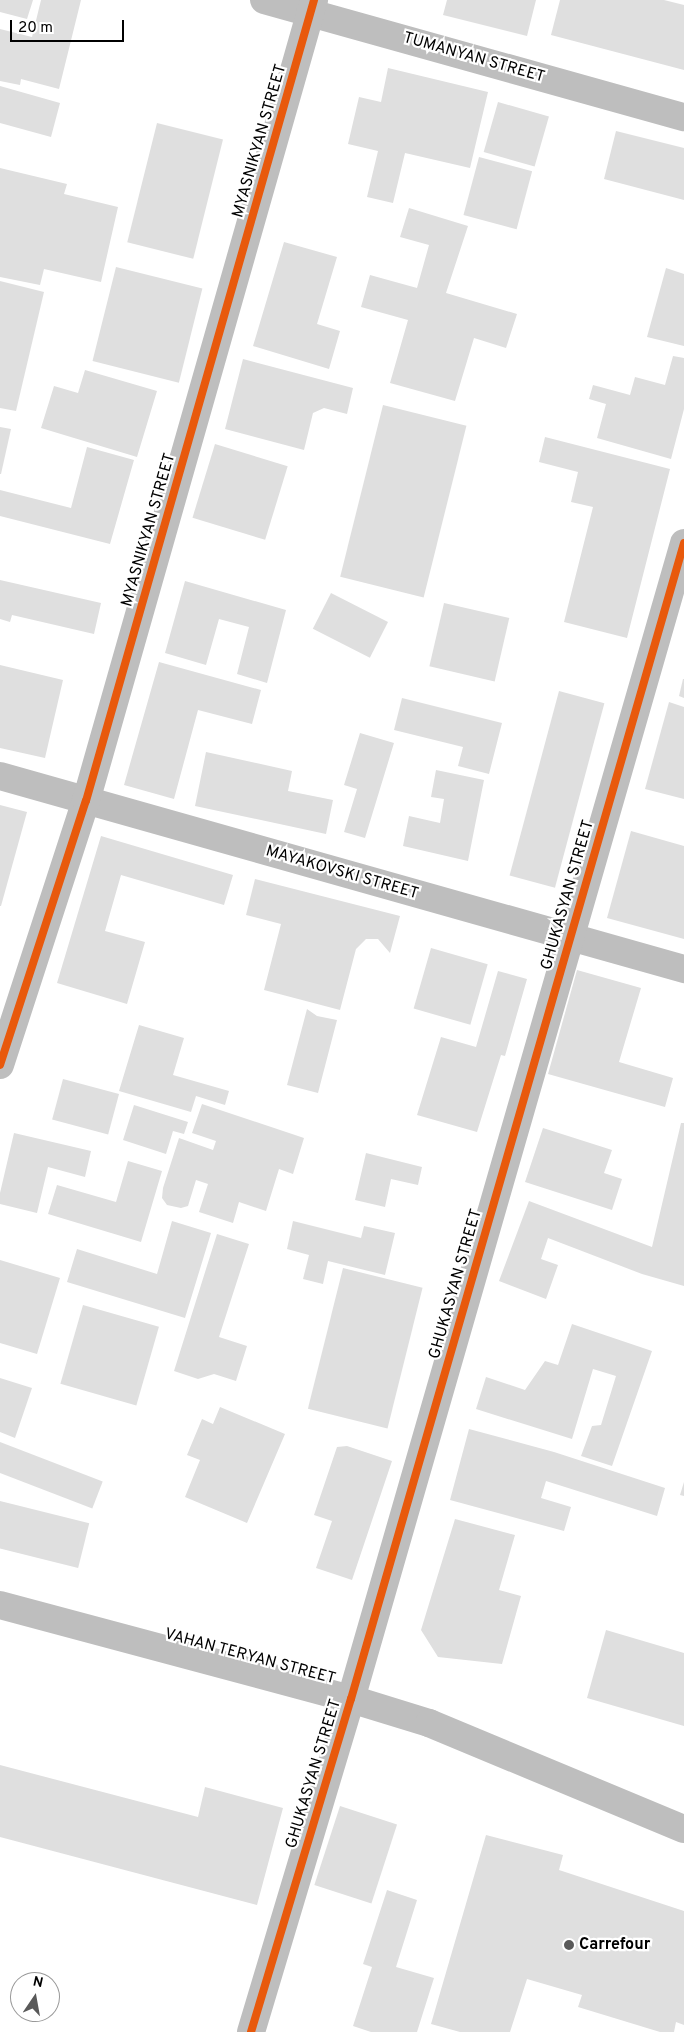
<!DOCTYPE html>
<html>
<head>
<meta charset="utf-8">
<style>
	body { margin:0 }
	#map { position:relative; width:684px; height:2032px; overflow:hidden; background:#fff; font-family:Overpass,sans-serif }
	div>[style] { position:absolute }
	.building>* { inset:0; background:#dfdfdf; transform-origin:0 0 }
	.street>* { height:28px; margin:-14px; padding:0 14px; transform-origin:14px; border-radius:14px; background:#bebebe }
	.highway>* { height:28px; margin:-14px; padding:0 14px; transform-origin:14px; border-radius:14px; background:#bebebe }
	.cycleway>* { height:8px; margin:-4px; padding:0 4px; transform-origin:4px; border-radius:4px; background:#e8590c }
	.dots>* { width:14px; height:14px; translate:-50% -50%; box-sizing:border-box; border:2px solid #fff; border-radius:50% }
	span { translate:-50% -50%; white-space:nowrap; text-align:center; line-height:1.15; -webkit-text-stroke:4.5px #fff; paint-order:stroke }
	.street-label { font-size:16px; color:#000 }
	.poi-label { font-size:16px; color:#000; font-weight:700 }
	.left { translate:0 -50%; text-align:left }
	.north { position:absolute; left:10px; top:1972px; width:50px; height:50px; box-sizing:border-box; background:#fff; border:1px solid #999; border-radius:50%; rotate:12deg; font-size:14px; font-weight:700; line-height:20px; text-align:center; color:#000 }
	.north::after { content:''; display:block; margin:auto; width:18px; height:22px; background:#595959; clip-path:polygon(50% 0,100% 100%,50% 72%,0 100%) }
	.scale { position:absolute; left:10px; top:20px; width:114px; height:22px; box-sizing:border-box; border:2px solid #000; border-top:0; padding-left:6px; font-size:15px; line-height:18px; white-space:nowrap; color:#000; -webkit-text-stroke:4px #fff; paint-order:stroke }
</style>
</head>
<body>
<div id="map">
	<div class="building">
		<i style="clip-path:polygon(0 0,33px 0,27px 19px,0 12px)"></i>
		<i style="clip-path:polygon(41px 0,81px 0,59px 89px,21px 79px,20px 85px,0 81px,0 29px,32px 37px)"></i>
		<i style="clip-path:polygon(447px 0,536px 0,527px 36px,443px 15px)"></i>
		<i style="clip-path:polygon(560px 0,664px 0,684px 5px,684px 70px,551px 35px)"></i>
		<i style="clip-path:polygon(388px 68px,488px 92px,470px 168px,405px 153px,393px 203px,367px 197px,378px 151px,348px 144px,359px 97px,381px 102px)"></i>
		<i style="clip-path:polygon(0 86px,60px 103px,51px 137px,0 123px)"></i>
		<i style="left:498px;top:102px;width:53px;height:52px;rotate:16deg"></i>
		<i style="left:157px;top:123px;width:68px;height:123px;rotate:14deg"></i>
		<i style="clip-path:polygon(616px 131px,684px 148px,684px 200px,604px 179px)"></i>
		<i style="left:479px;top:157px;width:55px;height:60px;rotate:15deg"></i>
		<i style="clip-path:polygon(0 168px,67px 184px,64px 194px,118px 207px,101px 282px,44px 269px,40px 285px,0 277px)"></i>
		<i style="clip-path:polygon(409px 208px,468px 226px,446px 293px,517px 314px,506px 348px,474px 338px,455px 401px,390px 383px,408px 320px,361px 307px,370px 275px,417px 288px,429px 245px,400px 237px)"></i>
		<i style="clip-path:polygon(284px 242px,337px 257px,317px 324px,340px 331px,329px 369px,253px 346px)"></i>
		<i style="left:116px;top:267px;width:89px;height:97px;rotate:14deg"></i>
		<i style="clip-path:polygon(666px 268px,684px 274px,684px 346px,647px 337px)"></i>
		<i style="clip-path:polygon(0 281px,44px 292px,16px 411px,0 408px)"></i>
		<i style="clip-path:polygon(673px 356px,684px 358px,684px 409px,671px 459px,597px 438px,606px 404px,589px 399px,593px 385px,630px 395px,635px 377px,665px 385px)"></i>
		<i style="clip-path:polygon(243px 359px,353px 388px,347px 414px,324px 408px,313px 413px,304px 450px,225px 429px)"></i>
		<i style="clip-path:polygon(85px 370px,157px 391px,137px 457px,41px 428px,54px 386px,78px 393px)"></i>
		<i style="left:383px;top:405px;width:86px;height:177px;rotate:14deg"></i>
		<i style="clip-path:polygon(0 427px,11px 429px,1px 474px,0 474px)"></i>
		<i style="clip-path:polygon(545px 437px,670px 469px,627px 638px,564px 622px,593px 507px,571px 502px,578px 472px,539px 462px)"></i>
		<i style="left:215px;top:444px;width:76px;height:77px;rotate:17deg"></i>
		<i style="clip-path:polygon(87px 447px,134px 460px,110px 544px,0 516px,0 490px,71px 508px)"></i>
		<i style="clip-path:polygon(0 580px,101px 603px,94px 634px,12px 615px,10px 622px,0 619px)"></i>
		<i style="clip-path:polygon(185px 581px,286px 610px,267px 683px,237px 674px,249px 627px,219px 619px,206px 665px,165px 653px)"></i>
		<i style="left:331px;top:593px;width:64px;height:40px;rotate:27deg"></i>
		<i style="left:444px;top:603px;width:67px;height:65px;rotate:13deg"></i>
		<i style="clip-path:polygon(159px 662px,261px 690px,252px 724px,198px 710px,174px 799px,124px 785px)"></i>
		<i style="clip-path:polygon(0 665px,63px 680px,45px 758px,0 748px)"></i>
		<i style="clip-path:polygon(683px 679px,684px 679px,684px 698px,679px 696px)"></i>
		<i style="left:559px;top:691px;width:47px;height:191px;rotate:15deg"></i>
		<i style="clip-path:polygon(402px 698px,502px 723px,489px 774px,458px 766px,463px 747px,394px 730px)"></i>
		<i style="clip-path:polygon(669px 702px,684px 707px,684px 799px,645px 789px)"></i>
		<i style="clip-path:polygon(360px 733px,394px 743px,365px 838px,344px 832px,357px 789px,344px 785px)"></i>
		<i style="clip-path:polygon(206px 752px,292px 771px,288px 791px,333px 800px,326px 834px,195px 806px)"></i>
		<i style="clip-path:polygon(436px 770px,484px 780px,468px 861px,403px 846px,409px 816px,440px 823px,444px 799px,431px 797px)"></i>
		<i style="clip-path:polygon(0 805px,27px 812px,1px 906px,0 906px)"></i>
		<i style="clip-path:polygon(631px 831px,684px 846px,684px 939px,607px 918px)"></i>
		<i style="clip-path:polygon(101px 836px,233px 875px,224px 905px,121px 875px,105px 931px,145px 942px,127px 1004px,57px 983px)"></i>
		<i style="clip-path:polygon(255px 879px,400px 916px,390px 953px,378px 939px,366px 939px,356px 949px,340px 1010px,264px 990px,281px 924px,246px 915px)"></i>
		<i style="left:431px;top:948px;width:59px;height:63px;rotate:16deg"></i>
		<i style="clip-path:polygon(577px 970px,641px 988px,619px 1062px,673px 1078px,665px 1107px,548px 1074px)"></i>
		<i style="clip-path:polygon(498px 971px,527px 979px,505px 1056px,501px 1055px,477px 1132px,417px 1115px,441px 1037px,476px 1047px)"></i>
		<i style="clip-path:polygon(307px 1009px,317px 1016px,337px 1020px,318px 1093px,287px 1085px)"></i>
		<i style="clip-path:polygon(139px 1025px,184px 1038px,173px 1075px,229px 1091px,225px 1105px,196px 1096px,191px 1112px,119px 1091px)"></i>
		<i style="left:63px;top:1079px;width:58px;height:42px;rotate:15deg"></i>
		<i style="clip-path:polygon(202px 1104px,304px 1138px,293px 1174px,279px 1169px,266px 1211px,239px 1202px,233px 1223px,199px 1212px,208px 1184px,196px 1180px,188px 1206px,181px 1208px,167px 1205px,162px 1198px,163px 1188px,179px 1138px,213px 1150px,216px 1141px,192px 1133px)"></i>
		<i style="clip-path:polygon(134px 1105px,188px 1122px,184px 1134px,173px 1131px,166px 1154px,123px 1140px)"></i>
		<i style="clip-path:polygon(681px 1123px,684px 1123px,684px 1286px,642px 1274px,548px 1238px,541px 1259px,558px 1265px,546px 1299px,499px 1281px,529px 1201px,652px 1247px)"></i>
		<i style="clip-path:polygon(543px 1128px,612px 1150px,604px 1173px,622px 1179px,612px 1210px,525px 1182px)"></i>
		<i style="clip-path:polygon(14px 1133px,91px 1151px,85px 1177px,48px 1167px,37px 1213px,0 1204px,0 1193px)"></i>
		<i style="clip-path:polygon(366px 1153px,422px 1167px,418px 1185px,391px 1179px,385px 1207px,355px 1200px)"></i>
		<i style="clip-path:polygon(128px 1161px,162px 1171px,141px 1242px,48px 1214px,57px 1185px,116px 1202px)"></i>
		<i style="clip-path:polygon(172px 1221px,211px 1233px,185px 1318px,67px 1282px,77px 1249px,157px 1274px)"></i>
		<i style="clip-path:polygon(293px 1221px,361px 1238px,364px 1226px,395px 1233px,385px 1275px,328px 1261px,323px 1284px,303px 1279px,309px 1255px,287px 1249px)"></i>
		<i style="clip-path:polygon(217px 1234px,249px 1244px,219px 1337px,247px 1346px,236px 1381px,214px 1374px,198px 1379px,174px 1371px)"></i>
		<i style="clip-path:polygon(0 1260px,60px 1278px,37px 1354px,0 1343px)"></i>
		<i style="left:343px;top:1268px;width:82px;height:145px;rotate:14deg"></i>
		<i style="left:83px;top:1305px;width:79px;height:82px;rotate:16deg"></i>
		<i style="clip-path:polygon(572px 1324px,652px 1351px,612px 1466px,581px 1456px,592px 1426px,601px 1425px,616px 1376px,593px 1369px,572px 1439px,476px 1409px,486px 1377px,525px 1390px,545px 1361px,558px 1365px)"></i>
		<i style="clip-path:polygon(0 1378px,32px 1388px,15px 1438px,0 1432px)"></i>
		<i style="clip-path:polygon(220px 1407px,285px 1434px,247px 1523px,185px 1497px,200px 1460px,187px 1455px,202px 1419px,213px 1424px)"></i>
		<i style="clip-path:polygon(469px 1429px,554px 1452px,665px 1488px,657px 1516px,546px 1481px,541px 1498px,571px 1507px,564px 1531px,450px 1500px)"></i>
		<i style="left:0;top:1442px;width:110px;height:29px;rotate:21deg"></i>
		<i style="clip-path:polygon(347px 1446px,392px 1461px,352px 1580px,316px 1568px,332px 1521px,314px 1515px,337px 1447px)"></i>
		<i style="clip-path:polygon(684px 1482px,684px 1496px,680px 1495px)"></i>
		<i style="left:0;top:1501px;width:92px;height:46px;rotate:14deg"></i>
		<i style="clip-path:polygon(455px 1519px,515px 1535px,499px 1590px,521px 1596px,502px 1664px,438px 1657px,421px 1630px)"></i>
		<i style="clip-path:polygon(606px 1630px,684px 1653px,684px 1726px,587px 1698px)"></i>
		<i style="clip-path:polygon(0 1765px,198px 1817px,205px 1787px,283px 1808px,257px 1905px,0 1837px)"></i>
		<i style="left:340px;top:1806px;width:60px;height:83px;rotate:18deg"></i>
		<i style="clip-path:polygon(486px 1835px,563px 1855px,559px 1870px,684px 1911px,684px 2025px,676px 2022px,674px 2032px,660px 2032px,578px 2007px,582px 1995px,527px 1979px,510px 2032px,460px 2032px,431px 2024px)"></i>
		<i style="clip-path:polygon(387px 1890px,417px 1900px,396px 1967px,434px 1978px,417px 2032px,371px 2032px,353px 2026px,372px 1967px,363px 1964px)"></i>
	</div>
	<div class="street">
		<i style="left:264px;top:0;width:436px;rotate:15.6deg"></i>
		<i style="left:0;top:776px;width:711px;rotate:15.76deg"></i>
		<i style="left:0;top:1065px;width:278px;rotate:-72deg"></i>
		<i style="left:86px;top:801px;width:833px;rotate:-74.11deg"></i>
		<i style="left:251px;top:2032px;width:348px;rotate:-73.3deg"></i>
		<i style="left:351px;top:1699px;width:1203px;rotate:-73.93deg"></i>
	</div>
	<div class="highway">
		<i style="left:0;top:1605px;width:363px;rotate:15deg"></i>
		<i style="left:351px;top:1699px;width:82px;rotate:17.1deg"></i>
		<i style="left:429px;top:1723px;width:276px;rotate:22.6deg"></i>
	</div>
	<div class="cycleway">
		<i style="left:0;top:1065px;width:278px;rotate:-72deg"></i>
		<i style="left:86px;top:801px;width:833px;rotate:-74.11deg"></i>
		<i style="left:251px;top:2032px;width:348px;rotate:-73.3deg"></i>
		<i style="left:351px;top:1699px;width:1203px;rotate:-73.93deg"></i>
	</div>
	<div class="dots">
		<i style="left:569px;top:1945px;background:#595959"></i>
	</div>
	<div class="street-label">
		<span style="left:474px;top:58px;rotate:16deg">TUMANYAN STREET</span>
		<span style="left:260px;top:141px;rotate:-74deg">MYASNIKYAN STREET</span>
		<span style="left:149px;top:530px;rotate:-74deg">MYASNIKYAN STREET</span>
		<span style="left:342px;top:873px;rotate:16deg">MAYAKOVSKI STREET</span>
		<span style="left:568px;top:895px;rotate:-74deg">GHUKASYAN STREET</span>
		<span style="left:456px;top:1284px;rotate:-74deg">GHUKASYAN STREET</span>
		<span style="left:250px;top:1657px;rotate:15deg">VAHAN TERYAN STREET</span>
		<span style="left:314px;top:1774px;rotate:-73deg">GHUKASYAN STREET</span>
	</div>
	<div class="poi-label">
		<span class="left" style="left:579px;top:1945px">Carrefour</span>
	</div>
	<div class="north">N</div>
	<div class="scale">20 m</div>
</div>
</body>
</html>
